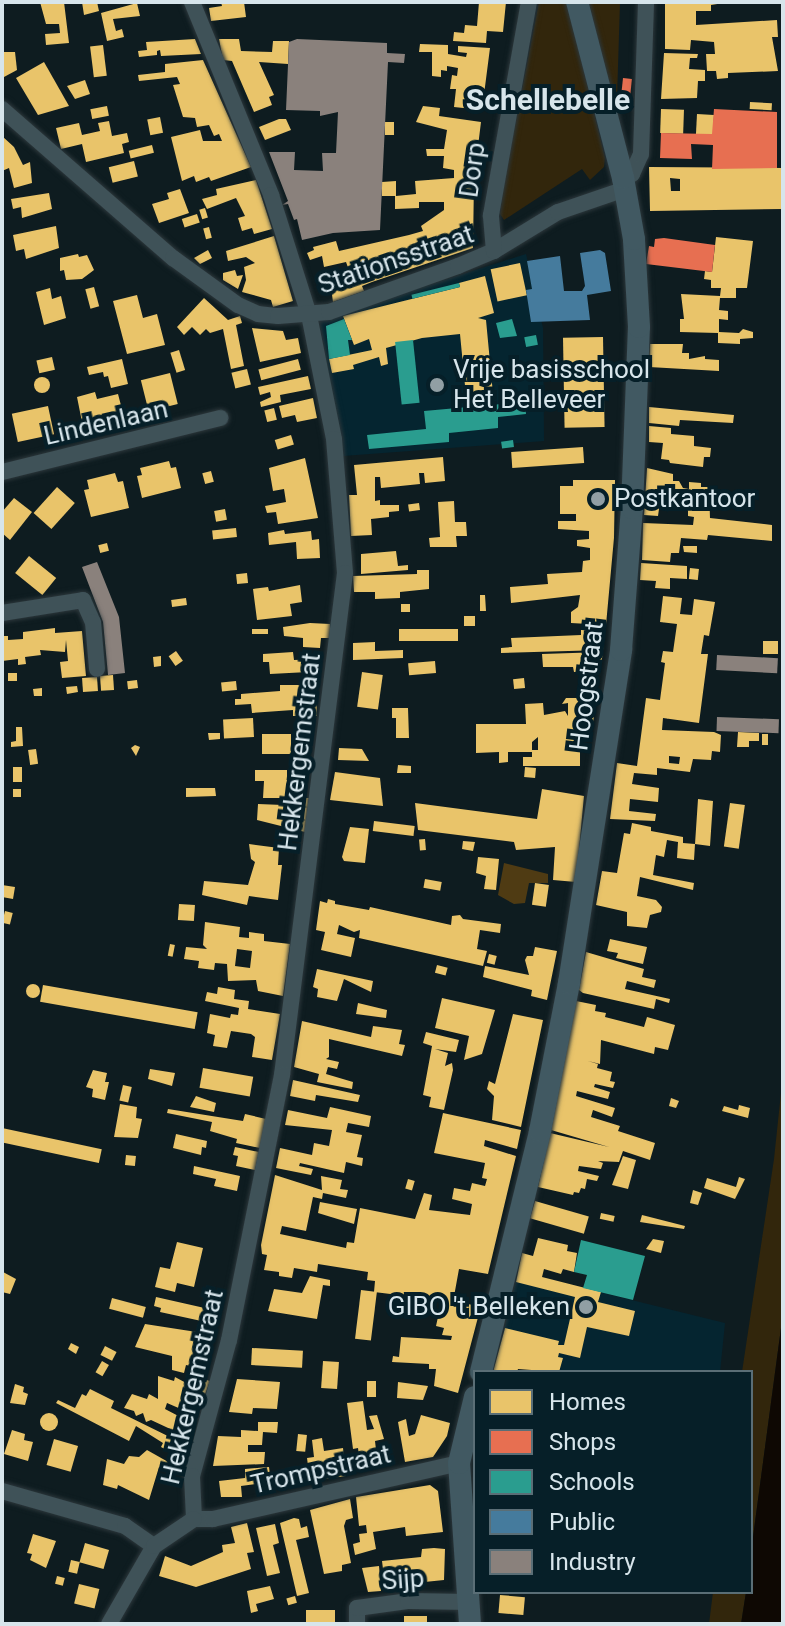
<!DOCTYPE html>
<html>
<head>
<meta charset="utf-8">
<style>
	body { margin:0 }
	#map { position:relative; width:785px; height:1626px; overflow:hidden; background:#0e1c20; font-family:Roboto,sans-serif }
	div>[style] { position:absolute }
	.built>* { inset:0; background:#052530 }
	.green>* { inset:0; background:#32260c }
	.forest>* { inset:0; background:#4f3b13 }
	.water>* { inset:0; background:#0e0803 }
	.homes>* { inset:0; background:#e9c46a; transform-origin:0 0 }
	.round { border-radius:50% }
	.shops>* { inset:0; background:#e76f51; transform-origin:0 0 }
	.schools>* { inset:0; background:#2a9d8f; transform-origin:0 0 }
	.public>* { inset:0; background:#457b9d }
	.industry>* { inset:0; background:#8a817c; transform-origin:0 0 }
	.roads { filter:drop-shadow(0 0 2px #2c373b) drop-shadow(0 0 2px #2c373b) }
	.minor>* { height:16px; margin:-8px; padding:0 8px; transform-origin:8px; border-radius:8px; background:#3f5258 }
	.major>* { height:22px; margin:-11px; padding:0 11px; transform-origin:11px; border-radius:11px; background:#415962 }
	.dots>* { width:22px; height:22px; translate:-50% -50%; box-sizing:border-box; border:4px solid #061f28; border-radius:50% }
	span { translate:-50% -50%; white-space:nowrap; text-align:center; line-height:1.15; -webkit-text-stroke:8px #061f28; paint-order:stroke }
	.street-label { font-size:26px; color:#d7e5eb }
	.poi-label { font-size:26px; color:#d7e5eb }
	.left { translate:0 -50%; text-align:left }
	.right { translate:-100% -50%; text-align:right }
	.quarter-label { font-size:30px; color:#d7e5eb; font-weight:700 }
	.frame { position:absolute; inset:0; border:4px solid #d7e5eb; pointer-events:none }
	.legend { position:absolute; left:473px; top:1370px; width:280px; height:224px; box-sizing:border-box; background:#061f28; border:2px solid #5a6e76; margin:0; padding:10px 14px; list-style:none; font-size:24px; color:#d7e5eb }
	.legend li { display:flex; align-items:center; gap:16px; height:40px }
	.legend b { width:40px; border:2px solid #5a6e76 }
</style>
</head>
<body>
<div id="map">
	<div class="built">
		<i style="clip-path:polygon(526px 254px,543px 328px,544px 441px,343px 456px,319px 320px)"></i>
		<i style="clip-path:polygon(518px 1272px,725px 1323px,720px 1372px,568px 1372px,498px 1354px)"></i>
	</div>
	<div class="green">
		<i style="clip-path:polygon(539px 2px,567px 2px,605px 158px,604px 167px,590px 180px,582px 169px,504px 220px,500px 214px,504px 183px)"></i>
		<i style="clip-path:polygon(589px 2px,620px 2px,617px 99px,611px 98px)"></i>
		<i style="clip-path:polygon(783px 1074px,783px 1313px,751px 1552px,751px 1372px,742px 1372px,774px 1159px)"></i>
		<i style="clip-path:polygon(713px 1592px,746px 1592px,741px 1624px,709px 1624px)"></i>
	</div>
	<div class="forest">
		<i style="clip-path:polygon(504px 863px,548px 874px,548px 883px,529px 883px,525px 903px,514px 904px,498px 895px)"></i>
	</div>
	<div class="water">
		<i style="clip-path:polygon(783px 1313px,783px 1624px,741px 1624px,746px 1592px,751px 1592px,751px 1552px)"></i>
	</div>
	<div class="homes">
		<i style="clip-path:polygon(40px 2px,64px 2px,69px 43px,46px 45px,45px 34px,60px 33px,59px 24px,46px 24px)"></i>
		<i style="clip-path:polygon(82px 2px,97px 2px,99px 11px,84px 15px)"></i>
		<i style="clip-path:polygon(221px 2px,244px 2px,246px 17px,211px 21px,209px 8px,222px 6px)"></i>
		<i style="clip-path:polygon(479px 2px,506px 2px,503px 32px,487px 31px,486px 43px,453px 41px,454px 32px,464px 33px,465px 25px,477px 26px)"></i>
		<i style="clip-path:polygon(665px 2px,730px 2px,711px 5px,711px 11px,696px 11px,696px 25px,777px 20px,778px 37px,772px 37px,778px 71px,728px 73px,728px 78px,717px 79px,716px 71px,707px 71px,706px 54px,715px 54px,714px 42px,691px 40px,690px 50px,665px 49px)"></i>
		<i style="clip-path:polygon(137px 3px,140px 16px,113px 19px,116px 31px,122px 29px,124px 37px,107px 41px,101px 13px)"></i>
		<i style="clip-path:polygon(195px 39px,201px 54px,161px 56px,160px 50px,157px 51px,157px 55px,139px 57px,138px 51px,147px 50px,146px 42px)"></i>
		<i style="clip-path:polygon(219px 39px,239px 39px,241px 51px,272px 52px,273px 41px,289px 41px,288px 64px,259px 62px,274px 95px,269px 97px,272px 105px,254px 112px,232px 61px,223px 60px)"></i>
		<i style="clip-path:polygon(420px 44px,448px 45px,448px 54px,466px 57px,467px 53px,458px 52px,458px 46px,490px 48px,482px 110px,454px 107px,456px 89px,450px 89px,452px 75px,457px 76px,458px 68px,447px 66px,447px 71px,441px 70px,441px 77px,432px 76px,432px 52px,419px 52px)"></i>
		<i style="left:103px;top:45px;width:31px;height:13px;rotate:83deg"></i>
		<i style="clip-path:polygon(2px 52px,15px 52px,17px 70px,4px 77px)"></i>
		<i style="clip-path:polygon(664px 53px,698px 54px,697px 58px,690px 58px,689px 69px,705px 70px,705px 81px,698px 81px,697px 98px,661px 99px)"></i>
		<i style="clip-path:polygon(203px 60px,251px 167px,211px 181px,209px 177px,196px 182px,194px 176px,182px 181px,171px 137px,200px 130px,203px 141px,222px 141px,219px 134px,214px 136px,209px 125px,197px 127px,195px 118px,183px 117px,173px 85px,180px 84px,177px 77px,139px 81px,138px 75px,165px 72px,165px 64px)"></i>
		<i style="clip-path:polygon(44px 62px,69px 106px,38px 115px,16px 78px)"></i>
		<i style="clip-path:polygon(85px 80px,90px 94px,75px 99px,67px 86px)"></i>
		<i style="left:750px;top:102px;width:22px;height:7px;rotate:3deg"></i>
		<i style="left:107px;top:106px;width:10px;height:17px;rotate:79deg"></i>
		<i style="clip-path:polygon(423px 106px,440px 108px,439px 116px,481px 122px,474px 179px,473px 248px,372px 282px,362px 286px,364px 291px,333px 302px,329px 272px,340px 271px,342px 276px,350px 273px,346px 262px,324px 267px,322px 256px,310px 260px,307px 253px,314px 250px,313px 247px,336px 241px,339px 251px,409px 235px,423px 231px,421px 226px,444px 210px,444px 202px,419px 202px,419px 208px,395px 209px,395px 196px,382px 196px,382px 182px,396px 181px,396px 196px,416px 194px,415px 181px,454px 178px,454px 170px,443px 168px,444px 156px,427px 156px,426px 149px,444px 149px,447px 130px,416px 122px)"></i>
		<i style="left:661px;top:109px;width:23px;height:24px;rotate:2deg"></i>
		<i style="left:697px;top:114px;width:17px;height:20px;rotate:3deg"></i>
		<i style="left:160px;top:117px;width:16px;height:13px;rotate:79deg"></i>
		<i style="clip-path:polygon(279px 119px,286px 119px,291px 130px,265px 140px,259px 127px)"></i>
		<i style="clip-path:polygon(109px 121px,112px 136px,127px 133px,129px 142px,122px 144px,124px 153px,86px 162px,82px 144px,61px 149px,56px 128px,79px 123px,82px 135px,100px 131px,98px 123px)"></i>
		<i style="left:385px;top:122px;width:9px;height:13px"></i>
		<i style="clip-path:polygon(2px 136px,14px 147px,23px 165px,30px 162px,32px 183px,14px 188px,9px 168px,2px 171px)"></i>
		<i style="left:152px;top:145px;width:8px;height:24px;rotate:76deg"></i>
		<i style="left:134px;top:161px;width:16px;height:26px;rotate:76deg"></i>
		<i style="clip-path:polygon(evenodd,649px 167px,782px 168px,783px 209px,650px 211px,649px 167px,670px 178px,680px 179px,680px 191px,671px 191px,670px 178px)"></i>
		<i style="clip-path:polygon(256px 180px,272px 229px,254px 234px,252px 228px,242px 231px,238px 218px,245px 216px,236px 198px,207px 209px,202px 199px,217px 195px,216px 189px)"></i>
		<i style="clip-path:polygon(180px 189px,189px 213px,159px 223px,152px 204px,169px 199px,167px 193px)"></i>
		<i style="clip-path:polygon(49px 193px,52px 209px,22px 218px,21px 207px,13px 209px,11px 199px)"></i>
		<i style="left:205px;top:208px;width:10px;height:6px;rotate:73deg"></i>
		<i style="left:197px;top:214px;width:9px;height:16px;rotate:72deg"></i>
		<i style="clip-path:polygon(56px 226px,59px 248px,26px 259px,24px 249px,16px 251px,13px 235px)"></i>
		<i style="left:209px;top:227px;width:11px;height:6px;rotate:75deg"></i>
		<i style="clip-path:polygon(274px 236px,293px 301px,273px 307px,271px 300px,242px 292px,246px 280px,244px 267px,255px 263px,246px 257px,228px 261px,226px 251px)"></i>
		<i style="clip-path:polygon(716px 237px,753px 241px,747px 288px,736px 288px,736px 298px,720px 298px,719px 310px,728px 311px,728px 320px,719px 319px,719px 332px,739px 333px,743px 329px,753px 332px,753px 338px,740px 339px,740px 344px,718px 343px,718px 333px,680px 332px,680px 319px,684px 319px,681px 294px,720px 296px,721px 288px,711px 288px,711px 280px,704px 279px,705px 271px,712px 272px)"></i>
		<i style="clip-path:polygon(208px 250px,212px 258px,200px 264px,194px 258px)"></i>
		<i style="clip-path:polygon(78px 254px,79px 257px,87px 255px,94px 270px,82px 279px,66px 280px,64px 270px,60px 271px,60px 258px)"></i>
		<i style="left:520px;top:263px;width:33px;height:30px;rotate:78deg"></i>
		<i style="clip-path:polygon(235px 270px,237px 276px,243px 275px,238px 289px,223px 280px,223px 273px)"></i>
		<i style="clip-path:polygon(485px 276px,494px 313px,478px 318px,486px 320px,493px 394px,466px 396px,460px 334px,422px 338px,386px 348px,388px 364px,381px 366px,379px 357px,353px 365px,354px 369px,332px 373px,329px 359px,372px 350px,369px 339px,354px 345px,343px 316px,460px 287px,459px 283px)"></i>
		<i style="left:94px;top:287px;width:20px;height:9px;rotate:75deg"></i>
		<i style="clip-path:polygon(50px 288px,52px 299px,61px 296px,66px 318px,44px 325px,36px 292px)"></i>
		<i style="clip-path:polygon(137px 295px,143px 318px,157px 314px,165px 345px,127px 354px,113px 301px)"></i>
		<i style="clip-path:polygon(204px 298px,228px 320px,240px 316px,242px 323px,236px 325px,244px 366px,231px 369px,223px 329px,210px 333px,206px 329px,200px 335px,192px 327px,184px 335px,177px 327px)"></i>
		<i style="clip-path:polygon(252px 328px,283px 331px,286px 340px,298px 338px,301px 353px,260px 362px)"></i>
		<i style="left:603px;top:337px;width:90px;height:40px;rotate:89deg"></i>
		<i style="clip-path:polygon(650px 344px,683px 344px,682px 353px,689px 353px,689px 359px,705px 356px,705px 359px,719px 360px,719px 371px,649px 367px)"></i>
		<i style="left:179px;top:350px;width:21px;height:9px;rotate:73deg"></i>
		<i style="left:52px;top:357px;width:13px;height:16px;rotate:77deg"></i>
		<i style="clip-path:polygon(122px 359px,128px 384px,111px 388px,108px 376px,104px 377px,103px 372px,89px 375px,87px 367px)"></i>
		<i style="left:298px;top:359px;width:11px;height:41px;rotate:75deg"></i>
		<i style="left:247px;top:369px;width:16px;height:16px;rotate:76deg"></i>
		<i style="left:170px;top:373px;width:32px;height:30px;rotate:76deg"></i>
		<i style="clip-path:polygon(308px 376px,311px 389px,280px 395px,281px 402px,261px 407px,260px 402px,271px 397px,270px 392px,260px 395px,258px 387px)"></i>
		<i class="round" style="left:34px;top:377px;width:16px;height:16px"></i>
		<i style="clip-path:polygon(95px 392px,97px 399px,118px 394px,124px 417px,83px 427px,77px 397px)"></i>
		<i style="clip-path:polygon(313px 398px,317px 418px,297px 422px,295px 415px,282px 418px,279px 406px)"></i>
		<i style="left:48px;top:406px;width:29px;height:37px;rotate:78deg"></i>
		<i style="clip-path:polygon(649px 407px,734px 415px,733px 423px,680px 420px,679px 426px,649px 423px)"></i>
		<i style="left:274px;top:408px;width:12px;height:10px;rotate:76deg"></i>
		<i style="clip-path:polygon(649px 426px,671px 428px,671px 434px,694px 436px,694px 446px,711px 448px,710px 457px,704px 457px,703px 467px,670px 463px,669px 460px,661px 459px,663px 443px,649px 442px)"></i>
		<i style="left:291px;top:435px;width:10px;height:17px;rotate:73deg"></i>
		<i style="left:583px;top:447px;width:16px;height:72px;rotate:86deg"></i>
		<i style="clip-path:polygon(443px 457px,445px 481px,425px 483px,424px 473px,419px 473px,420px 484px,381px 488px,380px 477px,375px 477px,375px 501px,380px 500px,380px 505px,399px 505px,399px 511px,389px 512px,389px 517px,371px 519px,372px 535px,351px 536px,349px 495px,357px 495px,354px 465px)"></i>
		<i style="clip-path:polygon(305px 458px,318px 518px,278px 524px,276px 512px,267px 513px,265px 506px,286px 502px,284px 489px,273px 491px,269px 468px)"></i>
		<i style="clip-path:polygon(169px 461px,171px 468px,176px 467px,181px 488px,142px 498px,137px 476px,142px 475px,140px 468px)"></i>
		<i style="clip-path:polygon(647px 468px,673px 474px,673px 481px,679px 481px,683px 488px,689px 489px,689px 482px,701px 483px,701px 487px,709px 487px,710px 518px,772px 525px,772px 541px,708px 535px,707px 540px,681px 538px,679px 553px,671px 553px,670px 562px,642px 560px,643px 523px,693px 525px,694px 517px,688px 516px,688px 511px,659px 509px,658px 516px,644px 515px)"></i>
		<i style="left:211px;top:471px;width:11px;height:9px;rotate:75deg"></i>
		<i style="clip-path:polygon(115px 473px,118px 482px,123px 481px,129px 508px,91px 517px,84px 490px,89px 489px,87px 480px)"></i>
		<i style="clip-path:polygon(573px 480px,615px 480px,614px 538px,606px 625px,571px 623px,571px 612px,578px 607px,580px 595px,511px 603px,510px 587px,548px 584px,547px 574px,582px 572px,583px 561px,590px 560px,590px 548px,577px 546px,577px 540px,589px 539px,589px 531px,558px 529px,558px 521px,576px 521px,576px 514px,560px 514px,560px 486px,573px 486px)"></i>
		<i style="left:57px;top:487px;width:24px;height:35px;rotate:42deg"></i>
		<i style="clip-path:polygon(14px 498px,32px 512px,10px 540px,2px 533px,2px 512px)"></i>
		<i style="clip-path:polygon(454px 501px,455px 522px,466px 522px,467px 536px,456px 536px,457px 547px,430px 547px,429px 538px,440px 537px,438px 502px)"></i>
		<i style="left:419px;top:503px;width:7px;height:11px;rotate:82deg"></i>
		<i style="left:225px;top:509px;width:11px;height:11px;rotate:80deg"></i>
		<i style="left:236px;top:528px;width:9px;height:24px;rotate:84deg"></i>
		<i style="clip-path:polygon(284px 530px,285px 534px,311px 531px,312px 540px,319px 539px,320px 558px,297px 559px,296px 542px,269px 545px,268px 533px)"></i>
		<i style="left:107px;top:543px;width:8px;height:9px;rotate:76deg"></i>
		<i style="clip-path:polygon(683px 546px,697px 546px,697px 553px,684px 552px)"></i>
		<i style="clip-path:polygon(396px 551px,398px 566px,408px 565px,408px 570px,361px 574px,361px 554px)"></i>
		<i style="left:29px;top:556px;width:35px;height:22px;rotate:39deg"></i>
		<i style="clip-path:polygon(641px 563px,687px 566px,687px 579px,670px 578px,670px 589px,655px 588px,656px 581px,640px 580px)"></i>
		<i style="left:690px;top:568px;width:9px;height:11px;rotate:6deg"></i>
		<i style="clip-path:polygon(417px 570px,429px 570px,429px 589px,400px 592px,400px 598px,375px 599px,375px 592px,354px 592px,353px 576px,417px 574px)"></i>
		<i style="left:247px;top:573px;width:10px;height:11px;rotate:84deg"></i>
		<i style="clip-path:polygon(300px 585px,302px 602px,290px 604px,292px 616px,257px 620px,253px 589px,268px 587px,269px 591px)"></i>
		<i style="clip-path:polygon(480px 595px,485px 595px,486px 611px,480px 611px)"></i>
		<i style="clip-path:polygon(evenodd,663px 596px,682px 598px,680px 614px,692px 615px,694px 599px,715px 602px,709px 636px,704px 635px,701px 654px,708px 654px,699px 723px,663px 718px,662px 730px,714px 732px,721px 735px,720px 752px,712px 751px,711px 760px,693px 759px,690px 772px,657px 768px,657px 775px,634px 773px,632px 784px,659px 788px,658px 802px,630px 799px,629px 811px,656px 814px,655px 821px,610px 819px,617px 763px,637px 766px,646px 698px,660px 700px,665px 663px,661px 662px,663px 651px,673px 652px,677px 624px,660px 622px,663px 596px,669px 756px,680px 757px,679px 764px,669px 763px,669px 756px)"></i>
		<i style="left:186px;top:598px;width:7px;height:15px;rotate:82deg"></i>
		<i style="left:401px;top:604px;width:9px;height:8px"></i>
		<i style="left:464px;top:616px;width:11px;height:10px"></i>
		<i style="clip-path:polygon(310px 623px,330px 624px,330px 638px,321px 638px,320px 648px,303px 647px,303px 638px,284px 636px,283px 627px)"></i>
		<i style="clip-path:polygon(55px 628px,55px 633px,82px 631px,86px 676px,62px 678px,60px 662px,68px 661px,66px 640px,65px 652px,40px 650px,41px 655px,25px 657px,26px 664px,18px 665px,18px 659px,2px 661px,2px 636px,8px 636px,8px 640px,23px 639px,23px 632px)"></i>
		<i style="left:268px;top:629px;width:5px;height:16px;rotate:90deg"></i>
		<i style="left:458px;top:629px;width:12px;height:59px;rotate:90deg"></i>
		<i style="clip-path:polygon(581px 630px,605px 631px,603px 650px,501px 653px,501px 648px,512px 647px,511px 638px,581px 635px)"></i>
		<i style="left:763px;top:641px;width:15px;height:13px"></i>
		<i style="clip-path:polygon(375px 642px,375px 651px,403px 650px,403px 658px,353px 660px,353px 643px)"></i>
		<i style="left:176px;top:651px;width:12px;height:9px;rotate:55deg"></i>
		<i style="clip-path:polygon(293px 652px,294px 660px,318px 659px,319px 676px,308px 677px,308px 672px,270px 674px,269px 662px,263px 662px,263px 654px)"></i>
		<i style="clip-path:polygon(603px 652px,600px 671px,574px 672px,573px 667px,543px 667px,542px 654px)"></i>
		<i style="clip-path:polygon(161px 656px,161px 666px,154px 667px,153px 657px)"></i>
		<i style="left:435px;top:661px;width:12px;height:27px;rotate:85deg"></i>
		<i style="left:362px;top:672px;width:21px;height:35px;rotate:8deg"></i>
		<i style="left:8px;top:673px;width:9px;height:8px"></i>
		<i style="left:113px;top:675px;width:15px;height:13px;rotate:86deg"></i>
		<i style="left:97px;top:677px;width:14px;height:15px;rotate:86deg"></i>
		<i style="left:524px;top:678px;width:10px;height:11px;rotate:84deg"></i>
		<i style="left:137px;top:680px;width:8px;height:10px;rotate:83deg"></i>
		<i style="left:236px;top:681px;width:9px;height:15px;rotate:84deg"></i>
		<i style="clip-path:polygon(280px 685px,316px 685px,317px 716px,293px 716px,293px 710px,252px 713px,251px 704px,235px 705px,235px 699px,241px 699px,241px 694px,280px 691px)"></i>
		<i style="clip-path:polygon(77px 686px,78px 692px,67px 694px,66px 687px)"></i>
		<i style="clip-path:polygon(42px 688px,42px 696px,34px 696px,33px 689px)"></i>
		<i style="clip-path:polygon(566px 698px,596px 698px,593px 723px,580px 723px,580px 766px,523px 766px,523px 757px,532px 757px,532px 750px,538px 750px,538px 737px,532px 742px,532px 752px,508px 752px,508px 762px,499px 763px,499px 752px,476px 753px,476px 724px,526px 724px,525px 704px,543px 703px,544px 715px,565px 711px,568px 716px,568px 703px,562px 704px)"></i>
		<i style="clip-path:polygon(392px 708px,408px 708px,409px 738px,396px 738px,396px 718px,392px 718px)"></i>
		<i style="left:253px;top:718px;width:19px;height:30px;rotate:87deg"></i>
		<i style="clip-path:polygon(16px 727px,22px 727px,23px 746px,11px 747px,11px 742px,16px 741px)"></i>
		<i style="clip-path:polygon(738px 732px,759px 733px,759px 741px,749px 741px,749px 747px,737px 747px)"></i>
		<i style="clip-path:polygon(208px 733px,220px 733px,220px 739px,209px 740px)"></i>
		<i style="left:262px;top:734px;width:29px;height:20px"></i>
		<i style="left:762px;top:734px;width:6px;height:11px"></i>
		<i style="clip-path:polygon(135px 745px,140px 747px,136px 756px,131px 748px)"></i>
		<i style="clip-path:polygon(339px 748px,362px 749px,369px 761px,338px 760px)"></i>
		<i style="left:36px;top:749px;width:15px;height:8px;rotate:82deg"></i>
		<i style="clip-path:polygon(398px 765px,411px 766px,411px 773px,397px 773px)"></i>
		<i style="left:22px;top:767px;width:15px;height:9px;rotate:90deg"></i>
		<i style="left:525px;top:767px;width:11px;height:10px;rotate:5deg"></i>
		<i style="clip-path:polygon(255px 770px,287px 770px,287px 798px,263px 798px,264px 781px,255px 781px)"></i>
		<i style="clip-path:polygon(335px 772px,380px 778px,383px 806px,330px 800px)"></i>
		<i style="clip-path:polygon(186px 788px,215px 788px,216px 796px,186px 797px)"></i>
		<i style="left:13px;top:789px;width:8px;height:8px"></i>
		<i style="clip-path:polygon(542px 789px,584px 796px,576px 882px,553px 880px,555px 847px,516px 850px,514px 842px,418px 830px,415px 803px,537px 819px)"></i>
		<i style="clip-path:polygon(288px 798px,309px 798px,305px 832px,257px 820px,258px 804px,283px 805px,288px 803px)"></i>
		<i style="clip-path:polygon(698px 799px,713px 801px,710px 846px,695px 844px,694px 860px,685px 859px,677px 858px,678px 842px,667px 840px,664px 857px,656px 855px,653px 875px,694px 883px,693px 890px,640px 877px,637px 896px,656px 900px,662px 907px,661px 912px,650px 915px,647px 928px,627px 926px,627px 912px,596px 905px,602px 871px,617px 873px,624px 833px,630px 834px,632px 823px,651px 827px,651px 831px,683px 837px,683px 843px,695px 844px)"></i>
		<i style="left:730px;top:803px;width:15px;height:44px;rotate:8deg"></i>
		<i style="left:374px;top:821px;width:41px;height:10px;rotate:7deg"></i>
		<i style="clip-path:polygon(350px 827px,369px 829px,365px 863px,344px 861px,342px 857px)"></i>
		<i style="left:425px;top:839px;width:11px;height:6px;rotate:85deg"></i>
		<i style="clip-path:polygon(463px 841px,475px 842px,473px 851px,462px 849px)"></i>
		<i style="clip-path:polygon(249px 844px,279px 848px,278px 865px,282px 865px,278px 900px,249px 896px,247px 905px,202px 895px,204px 881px,248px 885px,255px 862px,251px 859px)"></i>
		<i style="clip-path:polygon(478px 857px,499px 859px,496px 890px,484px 889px,486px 876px,476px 873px)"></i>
		<i style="left:425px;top:879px;width:17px;height:9px;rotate:10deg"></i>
		<i style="left:535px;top:883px;width:14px;height:22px;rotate:8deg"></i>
		<i style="clip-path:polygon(2px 885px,15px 887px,13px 899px,2px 897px)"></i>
		<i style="clip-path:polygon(328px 899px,335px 901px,335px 904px,369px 910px,370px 907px,451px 925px,452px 916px,460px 915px,463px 919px,501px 924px,500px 933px,480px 930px,477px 949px,487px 951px,483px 966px,359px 938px,360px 930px,354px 932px,339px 925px,337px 934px,355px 938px,351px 957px,321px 950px,325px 932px,316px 930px,320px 901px,327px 903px)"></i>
		<i style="left:179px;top:904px;width:16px;height:16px;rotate:4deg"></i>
		<i style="left:5px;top:911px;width:8px;height:12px;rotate:14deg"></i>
		<i style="clip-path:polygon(evenodd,205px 922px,240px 927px,239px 937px,249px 938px,249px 932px,264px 934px,264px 941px,290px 944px,283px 996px,258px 991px,256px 980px,228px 981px,227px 964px,215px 963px,214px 970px,198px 968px,199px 961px,184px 959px,186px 947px,207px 949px,203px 945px,205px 922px,237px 949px,252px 951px,250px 968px,235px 966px,237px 949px)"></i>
		<i style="clip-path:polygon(610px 939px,647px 947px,643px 964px,616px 958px,618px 953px,607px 951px)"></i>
		<i style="left:170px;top:944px;width:5px;height:12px;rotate:11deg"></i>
		<i style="clip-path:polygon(535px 947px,557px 951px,547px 1000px,531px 996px,532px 990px,483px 977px,485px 966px,529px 975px,525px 960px,527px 956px,533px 956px)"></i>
		<i style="clip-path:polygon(586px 952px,644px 969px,642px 977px,656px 980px,654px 988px,627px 981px,625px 989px,670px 999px,669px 1003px,656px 999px,654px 1009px,583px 993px,579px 990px)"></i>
		<i style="left:489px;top:954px;width:8px;height:9px;rotate:14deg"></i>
		<i style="left:437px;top:965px;width:11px;height:8px;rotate:15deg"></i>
		<i style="clip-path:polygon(317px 969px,373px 981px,371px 992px,344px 979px,337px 1001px,317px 997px,318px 989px,313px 987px)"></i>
		<i class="round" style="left:26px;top:984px;width:14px;height:14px"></i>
		<i style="left:43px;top:985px;width:157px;height:17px;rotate:10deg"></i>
		<i style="clip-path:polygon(218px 987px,235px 990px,234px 999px,249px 1001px,248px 1009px,280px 1014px,272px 1060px,252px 1057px,255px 1037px,251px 1034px,231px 1031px,227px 1048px,213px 1046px,215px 1035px,207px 1033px,210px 1014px,230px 1018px,231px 1014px,238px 1015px,239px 1008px,205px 1001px,207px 992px,217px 994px)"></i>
		<i style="clip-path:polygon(442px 998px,495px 1010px,482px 1054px,464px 1060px,469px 1036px,435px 1028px)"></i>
		<i style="clip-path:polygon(576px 1001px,596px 1005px,595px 1011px,606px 1013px,605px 1017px,644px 1027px,647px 1017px,675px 1025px,668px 1050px,655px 1047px,654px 1054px,601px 1040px,600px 1064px,588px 1061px,598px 1064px,597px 1068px,612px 1072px,610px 1081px,615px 1082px,613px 1088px,595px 1084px,594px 1087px,610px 1092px,608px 1099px,577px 1091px,576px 1096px,615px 1108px,612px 1117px,593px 1110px,591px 1117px,620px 1126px,618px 1131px,655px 1143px,650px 1160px,623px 1151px,619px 1162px,598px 1161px,603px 1163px,601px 1169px,579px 1166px,578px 1171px,599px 1176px,597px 1181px,587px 1179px,585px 1189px,581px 1188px,579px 1193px,574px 1192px,573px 1195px,538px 1187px,550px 1133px,609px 1147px,551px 1130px)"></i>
		<i style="clip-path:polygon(358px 1003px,387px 1010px,386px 1018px,356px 1014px)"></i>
		<i style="clip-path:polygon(513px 1014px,543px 1020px,521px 1127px,492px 1120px,494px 1096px,487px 1089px,489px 1081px,495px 1084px)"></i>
		<i style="clip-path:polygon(302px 1021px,371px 1037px,373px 1026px,402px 1030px,399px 1044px,405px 1045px,402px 1056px,329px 1039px,329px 1057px,326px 1059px,339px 1062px,337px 1069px,328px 1067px,326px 1074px,353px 1082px,352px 1089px,317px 1082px,319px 1074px,294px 1067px)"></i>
		<i style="clip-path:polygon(426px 1032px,459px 1040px,456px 1052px,435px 1049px,448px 1053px,445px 1066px,452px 1063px,453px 1070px,444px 1110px,429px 1107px,431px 1097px,423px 1095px,432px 1046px,423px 1043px)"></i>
		<i style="left:203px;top:1068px;width:51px;height:20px;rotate:10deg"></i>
		<i style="clip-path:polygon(150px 1069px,175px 1073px,172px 1086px,148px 1079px)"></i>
		<i style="clip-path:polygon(93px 1070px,107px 1073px,105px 1082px,109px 1082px,105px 1100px,92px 1097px,93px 1089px,86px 1087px)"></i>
		<i style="clip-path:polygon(293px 1080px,360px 1095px,358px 1102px,316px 1095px,315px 1101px,290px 1096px)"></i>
		<i style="left:123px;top:1085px;width:9px;height:16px;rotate:13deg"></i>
		<i style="clip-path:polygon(196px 1096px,216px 1103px,214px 1112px,190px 1107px)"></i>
		<i style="clip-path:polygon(671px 1098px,679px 1101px,676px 1108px,669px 1106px)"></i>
		<i style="clip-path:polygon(120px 1104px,137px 1107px,136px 1118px,142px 1119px,138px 1138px,114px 1137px)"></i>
		<i style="clip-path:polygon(739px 1105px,750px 1108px,748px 1118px,722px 1111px,724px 1106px,738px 1110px)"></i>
		<i style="clip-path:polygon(330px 1107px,371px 1116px,369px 1127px,348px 1123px,346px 1132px,362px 1135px,357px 1157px,363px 1158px,362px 1166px,346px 1162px,344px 1173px,300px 1163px,299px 1166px,313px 1169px,311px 1175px,276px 1168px,280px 1148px,312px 1155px,314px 1143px,329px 1146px,332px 1130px,285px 1125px,288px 1110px,327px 1118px)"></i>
		<i style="clip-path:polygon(168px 1109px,243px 1121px,245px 1114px,266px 1119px,260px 1148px,236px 1143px,237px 1139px,210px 1131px,212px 1122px,167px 1113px)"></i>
		<i style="clip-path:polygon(443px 1113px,521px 1130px,517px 1149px,485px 1140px,484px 1146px,516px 1156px,488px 1274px,459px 1269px,453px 1302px,481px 1306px,458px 1393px,434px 1386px,436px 1369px,429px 1369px,429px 1364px,392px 1362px,393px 1356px,399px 1357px,401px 1337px,451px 1340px,452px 1336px,442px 1335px,444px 1328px,436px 1326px,440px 1308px,447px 1309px,448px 1301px,374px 1292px,375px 1281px,367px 1280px,368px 1272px,318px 1264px,317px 1272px,294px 1268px,292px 1278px,279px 1276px,279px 1272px,264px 1270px,267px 1255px,262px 1254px,261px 1245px,275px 1175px,322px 1190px,321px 1176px,342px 1180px,340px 1189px,348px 1190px,346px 1198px,323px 1193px,322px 1199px,313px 1197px,306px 1231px,282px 1226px,280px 1234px,346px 1248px,347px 1242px,354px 1243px,360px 1208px,415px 1219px,424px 1193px,432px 1195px,429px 1210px,470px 1215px,472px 1204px,452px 1199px,454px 1188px,470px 1191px,472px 1183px,485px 1186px,487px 1179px,482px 1178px,485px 1163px,434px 1153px)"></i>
		<i style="left:2px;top:1128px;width:102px;height:14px;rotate:12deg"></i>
		<i style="clip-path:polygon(176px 1134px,207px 1141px,206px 1148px,202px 1147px,201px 1155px,173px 1148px)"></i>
		<i style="clip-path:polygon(235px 1147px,259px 1152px,255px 1170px,236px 1166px,238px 1156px,233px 1155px)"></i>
		<i style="left:126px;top:1155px;width:10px;height:10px;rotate:6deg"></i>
		<i style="clip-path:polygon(623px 1156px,636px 1160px,628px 1189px,612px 1185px)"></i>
		<i style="clip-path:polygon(194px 1166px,240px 1176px,237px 1191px,214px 1186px,216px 1179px,193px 1174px)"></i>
		<i style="clip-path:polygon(739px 1177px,745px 1179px,735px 1199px,704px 1188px,707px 1178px,736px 1187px)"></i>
		<i style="left:408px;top:1179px;width:7px;height:10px;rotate:16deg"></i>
		<i style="clip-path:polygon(693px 1190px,702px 1193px,698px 1205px,690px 1203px)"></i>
		<i style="left:535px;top:1201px;width:56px;height:18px;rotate:16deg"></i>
		<i style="clip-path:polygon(320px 1202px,357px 1209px,354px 1224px,318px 1213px)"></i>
		<i style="left:601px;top:1213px;width:14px;height:6px;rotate:12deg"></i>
		<i style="clip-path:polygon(642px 1215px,685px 1226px,684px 1229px,640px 1222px)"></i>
		<i style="clip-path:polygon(538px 1238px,568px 1245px,567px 1251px,577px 1253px,574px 1272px,563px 1269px,561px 1274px,544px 1269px,542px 1277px,601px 1292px,598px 1302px,635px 1311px,629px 1336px,587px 1327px,580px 1358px,559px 1353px,558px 1357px,563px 1358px,559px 1372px,518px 1369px,517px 1372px,493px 1372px,505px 1328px,559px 1341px,558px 1345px,564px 1345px,575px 1297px,516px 1282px,522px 1253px,533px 1256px)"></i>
		<i style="clip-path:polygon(653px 1239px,664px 1241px,661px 1253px,646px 1249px)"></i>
		<i style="clip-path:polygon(177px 1242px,203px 1248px,194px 1287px,177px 1283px,175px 1292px,155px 1287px,160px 1267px,170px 1269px)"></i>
		<i style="clip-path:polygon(3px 1272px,16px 1279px,10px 1294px,2px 1292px)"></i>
		<i style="clip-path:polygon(310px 1276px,330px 1280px,330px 1286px,323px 1285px,317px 1319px,268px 1311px,274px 1289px,302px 1293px)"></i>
		<i style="left:361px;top:1290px;width:16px;height:49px;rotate:7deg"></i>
		<i style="clip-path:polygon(156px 1297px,209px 1309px,206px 1322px,160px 1312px,161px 1308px,154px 1306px)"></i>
		<i style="left:112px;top:1298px;width:35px;height:11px;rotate:15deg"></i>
		<i style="clip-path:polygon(145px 1324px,203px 1333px,194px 1367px,186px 1365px,184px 1373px,172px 1370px,172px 1356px,135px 1347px)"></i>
		<i style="clip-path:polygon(71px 1343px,79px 1347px,76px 1354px,68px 1349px)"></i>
		<i style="left:105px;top:1346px;width:13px;height:10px;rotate:27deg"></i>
		<i style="left:252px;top:1348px;width:51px;height:17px;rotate:3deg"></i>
		<i style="left:102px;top:1361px;width:8px;height:13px;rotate:30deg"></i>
		<i style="left:323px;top:1361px;width:16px;height:27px;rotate:4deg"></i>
		<i style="clip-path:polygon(158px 1376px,174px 1381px,175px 1377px,188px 1384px,191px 1376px,210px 1381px,197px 1416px,167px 1403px,165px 1409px,188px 1421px,181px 1434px,151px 1420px,146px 1422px,143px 1413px,136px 1416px,134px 1411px,124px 1408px,132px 1394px,147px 1399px,149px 1394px,158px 1399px)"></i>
		<i style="clip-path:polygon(237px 1379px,280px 1382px,277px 1409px,253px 1408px,252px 1414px,229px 1412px)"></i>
		<i style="left:367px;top:1381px;width:9px;height:16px"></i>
		<i style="clip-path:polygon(398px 1382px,428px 1386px,423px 1400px,397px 1398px)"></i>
		<i style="clip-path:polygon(15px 1384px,24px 1387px,23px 1392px,28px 1394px,25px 1405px,10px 1403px)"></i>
		<i style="clip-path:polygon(90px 1389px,114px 1401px,111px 1408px,186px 1445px,180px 1457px,161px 1447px,163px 1443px,136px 1426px,129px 1441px,56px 1403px,58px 1400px,75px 1408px,82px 1394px,86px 1396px)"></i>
		<i style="clip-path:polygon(363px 1401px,367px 1430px,374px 1429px,369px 1416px,377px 1415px,384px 1439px,375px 1441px,378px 1467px,361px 1470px,358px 1448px,353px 1449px,347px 1403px)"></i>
		<i class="round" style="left:40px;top:1413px;width:18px;height:18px"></i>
		<i style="clip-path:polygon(421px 1415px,450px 1423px,447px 1436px,433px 1457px,405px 1462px,398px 1422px,406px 1419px,409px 1436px,415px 1434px)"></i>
		<i style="clip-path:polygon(258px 1422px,278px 1422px,277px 1433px,263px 1432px,262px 1445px,248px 1445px,248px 1452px,265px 1452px,264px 1464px,213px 1466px,218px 1436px,241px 1437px,241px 1430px,258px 1431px)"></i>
		<i style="clip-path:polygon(12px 1430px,25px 1434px,24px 1440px,33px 1442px,28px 1461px,4px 1454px)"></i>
		<i style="left:298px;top:1434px;width:9px;height:17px;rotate:6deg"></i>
		<i style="clip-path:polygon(322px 1438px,324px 1451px,343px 1448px,346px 1476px,310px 1481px,307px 1458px,314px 1457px,312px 1440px)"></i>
		<i style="left:54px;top:1439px;width:25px;height:27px;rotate:16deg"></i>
		<i style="clip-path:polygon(147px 1450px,170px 1463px,166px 1471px,159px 1467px,149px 1500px,118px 1485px,117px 1489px,103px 1485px,107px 1459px,124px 1464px,129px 1456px,139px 1457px)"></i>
		<i style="clip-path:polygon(269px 1467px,270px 1475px,288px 1473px,290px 1487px,273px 1488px,272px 1482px,241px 1486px,242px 1497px,221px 1497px,219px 1481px,245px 1478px,245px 1469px)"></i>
		<i style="clip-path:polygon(430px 1485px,438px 1491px,443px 1532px,406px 1536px,405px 1527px,373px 1532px,376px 1549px,355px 1555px,353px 1544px,360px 1542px,359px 1534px,367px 1533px,366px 1525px,359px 1526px,356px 1497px)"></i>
		<i style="clip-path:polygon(350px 1499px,353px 1518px,346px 1520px,344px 1526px,351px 1563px,342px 1565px,342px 1571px,324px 1574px,310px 1510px)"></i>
		<i style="clip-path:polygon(294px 1518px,299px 1519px,301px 1528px,307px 1526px,309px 1537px,296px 1540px,309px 1593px,297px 1596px,280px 1523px)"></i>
		<i style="clip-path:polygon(247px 1523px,254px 1552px,247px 1553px,251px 1569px,196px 1587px,159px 1576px,165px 1556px,191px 1566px,223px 1552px,222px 1545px,235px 1543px,231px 1527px)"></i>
		<i style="clip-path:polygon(275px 1524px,279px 1543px,273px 1545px,280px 1573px,267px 1576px,256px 1528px)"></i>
		<i style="clip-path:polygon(33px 1534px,56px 1541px,46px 1568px,30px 1560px,32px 1554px,27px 1553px)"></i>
		<i style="left:85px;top:1543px;width:25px;height:20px;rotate:16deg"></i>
		<i style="clip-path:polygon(434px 1548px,445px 1549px,444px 1580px,405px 1584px,402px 1567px,383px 1569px,382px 1561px,421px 1557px,422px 1549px)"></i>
		<i style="left:71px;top:1560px;width:9px;height:12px;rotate:13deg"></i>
		<i style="clip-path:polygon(379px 1566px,381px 1591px,368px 1592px,362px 1568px)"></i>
		<i style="left:57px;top:1576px;width:8px;height:8px;rotate:14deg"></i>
		<i style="left:79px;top:1584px;width:21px;height:20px;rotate:14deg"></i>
		<i style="clip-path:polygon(270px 1586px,274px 1599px,256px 1604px,258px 1611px,251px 1613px,247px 1591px)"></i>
		<i style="left:500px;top:1595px;width:25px;height:18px;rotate:5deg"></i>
		<i style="left:295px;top:1596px;width:7px;height:9px;rotate:74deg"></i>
		<i style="left:335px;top:1610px;width:14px;height:29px;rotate:90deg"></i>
		<i style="left:404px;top:1616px;width:23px;height:8px"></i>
	</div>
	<div class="shops">
		<i style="left:623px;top:78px;width:9px;height:19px;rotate:6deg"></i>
		<i style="clip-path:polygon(714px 109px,777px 112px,777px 168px,712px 169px,713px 145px,691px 144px,692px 159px,660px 158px,661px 133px,712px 134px)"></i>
		<i style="clip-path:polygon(664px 238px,715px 245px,712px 272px,646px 264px,649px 246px,654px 247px,655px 239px)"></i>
	</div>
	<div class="schools">
		<i style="left:459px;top:283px;width:4px;height:49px;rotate:76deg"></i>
		<i style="clip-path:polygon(344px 319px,352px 340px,348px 340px,350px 355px,329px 359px,326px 326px)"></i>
		<i style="clip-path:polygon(512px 319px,517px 336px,500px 338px,496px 323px)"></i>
		<i style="left:536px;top:335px;width:10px;height:12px;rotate:79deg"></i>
		<i style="left:413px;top:340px;width:63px;height:18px;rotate:84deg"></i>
		<i style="clip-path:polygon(525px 402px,526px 414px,498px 417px,498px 428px,449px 433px,449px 442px,369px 449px,367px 435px,426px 429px,424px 411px)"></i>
		<i style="left:513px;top:440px;width:7px;height:12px;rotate:82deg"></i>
		<i style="clip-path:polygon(581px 1240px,645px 1256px,633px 1300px,583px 1288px,587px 1275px,574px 1272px)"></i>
	</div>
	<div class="public">
		<i style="clip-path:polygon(600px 250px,605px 253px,611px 291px,587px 295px,590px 320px,531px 322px,526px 290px,532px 289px,527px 261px,560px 256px,564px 291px,582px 291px,585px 286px,580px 253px)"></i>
	</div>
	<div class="industry">
		<i style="clip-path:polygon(297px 39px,387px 43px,387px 53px,405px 54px,404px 63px,388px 62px,380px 230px,333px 233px,302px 240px,297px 219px,294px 220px,288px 204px,282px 205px,288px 201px,269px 152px,295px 152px,294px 170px,323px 171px,322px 153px,336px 153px,338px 112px,320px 116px,320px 111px,286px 110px,289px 42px)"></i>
		<i style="clip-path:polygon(97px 562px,119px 617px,125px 673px,108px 675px,103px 622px,82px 567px)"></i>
		<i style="left:717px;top:655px;width:61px;height:15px;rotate:3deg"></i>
		<i style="left:717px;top:717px;width:62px;height:14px;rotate:2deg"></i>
	</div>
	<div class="roads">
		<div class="minor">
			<i style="left:192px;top:2px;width:209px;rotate:67.7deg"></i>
			<i style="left:271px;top:195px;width:126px;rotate:72.4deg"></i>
			<i style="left:309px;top:315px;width:126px;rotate:78.6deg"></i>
			<i style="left:334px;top:439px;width:134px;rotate:85.3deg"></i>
			<i style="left:345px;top:573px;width:506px;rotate:97.15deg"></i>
			<i style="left:282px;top:1075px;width:270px;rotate:101.3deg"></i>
			<i style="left:229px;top:1340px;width:141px;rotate:105.2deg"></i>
			<i style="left:192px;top:1476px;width:43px;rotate:87.3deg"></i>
			<i style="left:2px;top:109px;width:227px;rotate:41.1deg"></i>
			<i style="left:173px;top:258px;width:80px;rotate:35.9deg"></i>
			<i style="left:238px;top:305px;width:22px;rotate:24deg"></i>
			<i style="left:258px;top:314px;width:20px;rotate:6deg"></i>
			<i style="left:278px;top:316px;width:51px;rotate:-4.5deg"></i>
			<i style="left:329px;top:312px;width:137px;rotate:-19.6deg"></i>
			<i style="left:458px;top:266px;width:39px;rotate:-23deg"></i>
			<i style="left:494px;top:251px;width:75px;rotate:-31.4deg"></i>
			<i style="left:558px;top:212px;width:71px;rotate:-18.9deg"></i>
			<i style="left:623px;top:178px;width:10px;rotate:-24deg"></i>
			<i style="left:632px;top:174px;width:22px;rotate:-66deg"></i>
			<i style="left:641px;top:154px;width:152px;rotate:-88.1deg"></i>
			<i style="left:494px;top:251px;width:36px;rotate:-95deg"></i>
			<i style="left:491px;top:215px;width:216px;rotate:-79.9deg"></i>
			<i style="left:2px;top:472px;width:225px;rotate:-13.9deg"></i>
			<i style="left:2px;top:613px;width:82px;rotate:-9.1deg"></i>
			<i style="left:83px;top:600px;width:24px;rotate:66deg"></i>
			<i style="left:93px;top:622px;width:47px;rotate:85.1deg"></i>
			<i style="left:2px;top:1491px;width:128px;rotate:15.9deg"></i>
			<i style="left:125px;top:1526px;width:35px;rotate:35deg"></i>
			<i style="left:194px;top:1519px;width:19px"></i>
			<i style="left:213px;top:1519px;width:252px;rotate:-12.8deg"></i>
			<i style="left:109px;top:1624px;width:90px;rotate:-60deg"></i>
			<i style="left:154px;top:1546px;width:48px;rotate:-34deg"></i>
			<i style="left:357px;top:1624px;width:16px;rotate:-90deg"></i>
			<i style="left:357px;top:1608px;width:51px;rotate:-7.8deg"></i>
			<i style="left:408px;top:1601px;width:61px;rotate:0.9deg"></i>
		</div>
		<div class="major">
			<i style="left:481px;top:1372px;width:248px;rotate:-76.2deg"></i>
			<i style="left:540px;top:1131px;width:151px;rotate:-78.9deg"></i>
			<i style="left:569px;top:983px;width:337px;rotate:-81.1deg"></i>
			<i style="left:621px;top:650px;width:142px;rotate:-85.6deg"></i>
			<i style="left:632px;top:508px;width:181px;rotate:-87.8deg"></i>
			<i style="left:639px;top:327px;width:88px;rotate:-93.3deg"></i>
			<i style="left:634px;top:239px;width:62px;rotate:-100.2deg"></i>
			<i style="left:623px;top:178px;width:182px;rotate:-104.6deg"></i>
			<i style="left:470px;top:1624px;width:161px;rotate:-93.9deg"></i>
			<i style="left:459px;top:1463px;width:68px;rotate:-76.4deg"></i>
		</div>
	</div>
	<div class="dots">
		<i style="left:437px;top:385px;background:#919fa4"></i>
		<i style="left:598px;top:499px;background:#919fa4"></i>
		<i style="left:586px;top:1307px;background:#919fa4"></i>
	</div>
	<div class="street-label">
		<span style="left:473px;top:170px;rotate:-82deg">Dorp</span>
		<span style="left:396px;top:260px;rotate:-19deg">Stationsstraat</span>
		<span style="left:106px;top:423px;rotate:-13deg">Lindenlaan</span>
		<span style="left:587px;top:686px;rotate:-83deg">Hoogstraat</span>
		<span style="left:300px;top:752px;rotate:-83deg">Hekkergemstraat</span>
		<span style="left:193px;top:1387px;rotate:-77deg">Hekkergemstraat</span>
		<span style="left:321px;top:1470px;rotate:-13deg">Trompstraat</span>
		<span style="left:403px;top:1580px;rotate:-4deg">Sijp</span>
	</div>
	<div class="poi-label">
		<span class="left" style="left:453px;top:385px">Vrije basisschool<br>Het Belleveer</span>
		<span class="left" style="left:614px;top:499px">Postkantoor</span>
		<span class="right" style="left:570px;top:1307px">GIBO 't Belleken</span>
	</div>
	<div class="quarter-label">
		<span style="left:548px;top:100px">Schellebelle</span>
	</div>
	<div class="frame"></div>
	<ul class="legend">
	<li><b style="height:22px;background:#e9c46a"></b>Homes</li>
	<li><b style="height:22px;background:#e76f51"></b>Shops</li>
	<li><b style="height:22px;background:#2a9d8f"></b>Schools</li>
	<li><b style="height:22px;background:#457b9d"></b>Public</li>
	<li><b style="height:22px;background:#8a817c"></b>Industry</li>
	</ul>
</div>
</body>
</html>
